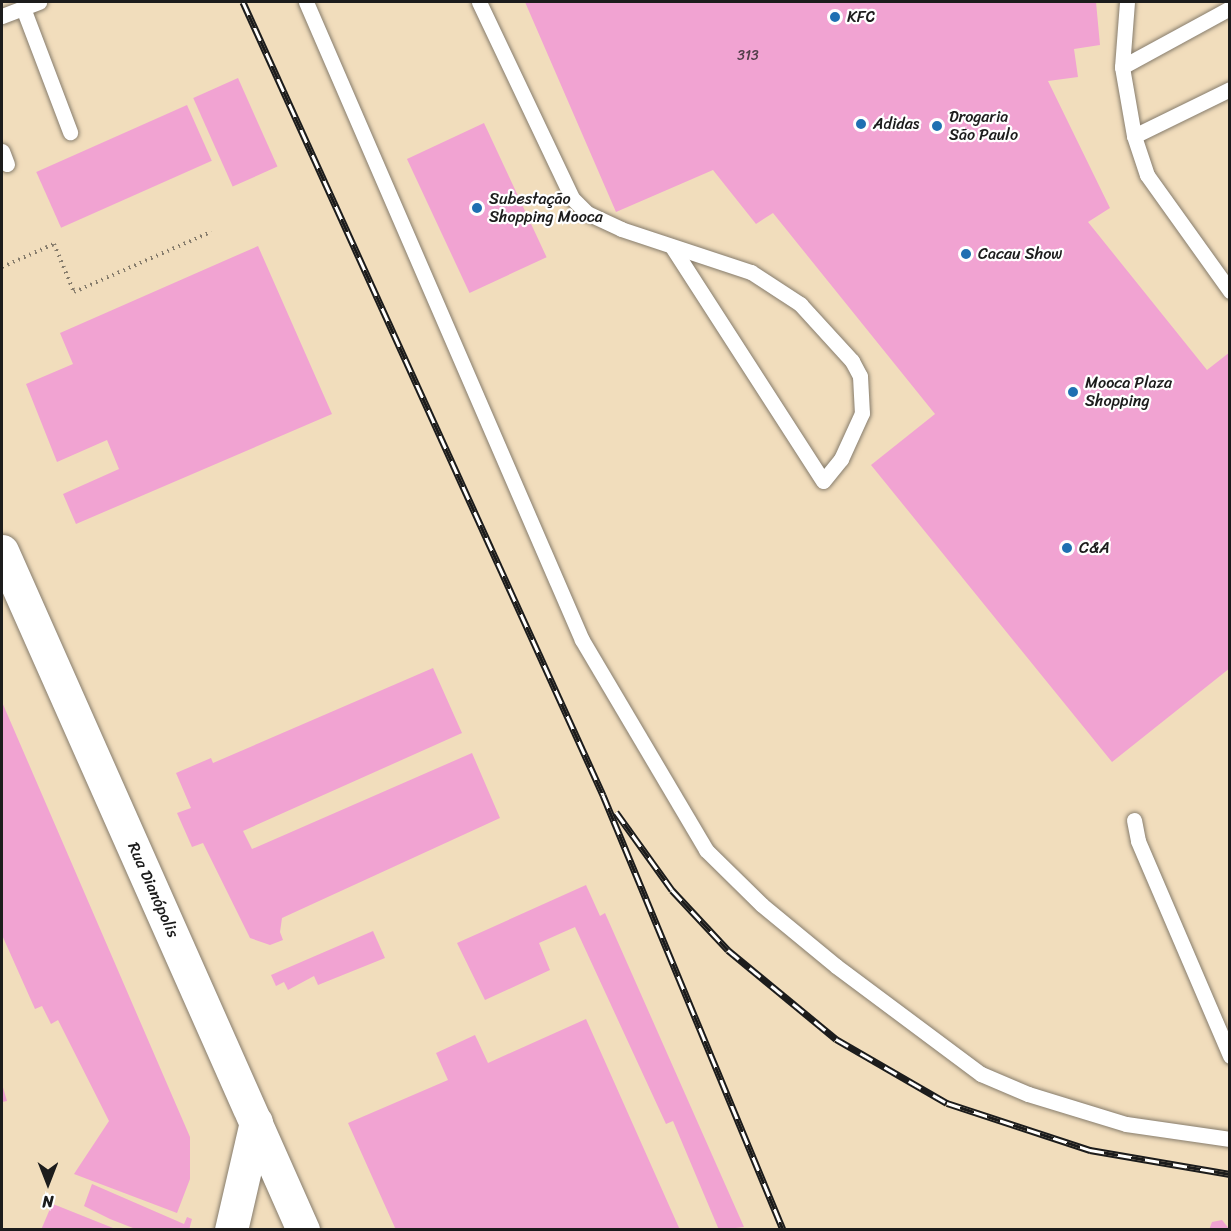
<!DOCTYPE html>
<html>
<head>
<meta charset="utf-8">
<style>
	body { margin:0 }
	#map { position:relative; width:1231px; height:1231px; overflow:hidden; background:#f1ddbc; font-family:Sriracha,sans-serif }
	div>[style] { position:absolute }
	.building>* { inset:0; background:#f1a3d2; transform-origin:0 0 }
	.path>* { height:4px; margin-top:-2px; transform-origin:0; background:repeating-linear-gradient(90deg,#867c6c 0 1.5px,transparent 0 6px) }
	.roads { filter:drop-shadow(0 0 2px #867c6c) drop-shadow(0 0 2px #867c6c) }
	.service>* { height:15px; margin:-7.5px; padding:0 7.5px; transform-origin:7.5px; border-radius:7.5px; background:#fff }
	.tertiary>* { height:33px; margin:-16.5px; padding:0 16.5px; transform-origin:16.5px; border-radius:16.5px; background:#fff }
	.rail>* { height:7px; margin-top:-3.5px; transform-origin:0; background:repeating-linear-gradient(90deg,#fff 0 14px,#1c1c1c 0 28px); box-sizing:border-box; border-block:2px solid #1c1c1c }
	.dots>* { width:16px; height:16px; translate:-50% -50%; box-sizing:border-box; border:3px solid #fff; border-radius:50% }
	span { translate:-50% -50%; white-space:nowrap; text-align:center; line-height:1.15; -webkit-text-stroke:4.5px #fff; paint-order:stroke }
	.number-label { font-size:14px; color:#513e4a }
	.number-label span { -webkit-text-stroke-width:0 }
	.poi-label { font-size:16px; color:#1c1c1c }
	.left { translate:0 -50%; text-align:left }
	.street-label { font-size:16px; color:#1c1c1c }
	.frame { position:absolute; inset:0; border:3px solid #1c1c1c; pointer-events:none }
	.north { position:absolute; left:18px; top:1153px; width:60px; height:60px; -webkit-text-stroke:4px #fff; paint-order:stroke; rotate:180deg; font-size:16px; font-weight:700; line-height:24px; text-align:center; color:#1c1c1c }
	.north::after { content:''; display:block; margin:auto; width:21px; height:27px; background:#1c1c1c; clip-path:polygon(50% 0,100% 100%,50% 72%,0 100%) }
</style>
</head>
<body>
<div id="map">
	<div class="building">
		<i style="clip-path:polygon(525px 2px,1096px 2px,1100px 45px,1074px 49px,1078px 77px,1048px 81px,1110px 208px,1088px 222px,1207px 370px,1230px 352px,1230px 668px,1112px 762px,871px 465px,935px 414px,773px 213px,756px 224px,713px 170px,616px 212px)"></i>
		<i style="left:238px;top:78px;width:97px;height:49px;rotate:66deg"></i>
		<i style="left:187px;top:105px;width:61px;height:165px;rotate:66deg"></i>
		<i style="left:484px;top:123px;width:148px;height:85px;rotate:65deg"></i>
		<i style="clip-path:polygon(258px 246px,332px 414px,76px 524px,63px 494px,119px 469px,107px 440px,57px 462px,26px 384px,73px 364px,60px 333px)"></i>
		<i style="clip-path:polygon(433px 668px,462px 733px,243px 831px,252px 849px,472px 753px,500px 818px,282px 918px,280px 932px,283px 940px,270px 945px,250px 938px,203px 843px,192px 847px,177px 813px,191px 808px,176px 773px,211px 758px,213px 763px)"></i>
		<i style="clip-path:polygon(2px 702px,190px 1137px,190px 1179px,177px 1213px,74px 1174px,109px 1121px,58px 1020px,51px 1024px,42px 1006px,35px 1009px,2px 935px)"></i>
		<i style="clip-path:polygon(586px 885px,600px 916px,605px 913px,744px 1227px,719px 1230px,673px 1121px,666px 1124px,575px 927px,539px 943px,550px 970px,485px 1000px,457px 943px)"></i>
		<i style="clip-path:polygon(373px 931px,385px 958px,318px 985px,314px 976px,288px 990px,284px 982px,276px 986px,271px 975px)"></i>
		<i style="clip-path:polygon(586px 1019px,680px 1230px,396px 1230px,348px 1123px,448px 1080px,436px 1053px,475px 1035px,488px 1063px)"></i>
		<i style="clip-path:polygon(2px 1084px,7px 1101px,2px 1102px)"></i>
		<i style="clip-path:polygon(92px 1184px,184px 1224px,187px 1217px,192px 1219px,189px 1230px,138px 1230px,110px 1219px,84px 1206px)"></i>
		<i style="clip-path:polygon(52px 1204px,58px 1206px,118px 1230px,41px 1230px)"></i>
		<i style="clip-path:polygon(1222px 1220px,1230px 1230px,1209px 1230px,1212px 1222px)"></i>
	</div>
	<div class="path">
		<i style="left:2px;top:267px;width:57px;rotate:-23.9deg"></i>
		<i style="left:54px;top:244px;width:52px;rotate:67.4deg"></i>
		<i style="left:74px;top:292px;width:150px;rotate:-23.7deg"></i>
	</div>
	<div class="roads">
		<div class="service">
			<i style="left:306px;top:2px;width:695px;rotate:66.61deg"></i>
			<i style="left:582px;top:640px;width:244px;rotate:59.4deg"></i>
			<i style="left:706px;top:850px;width:78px;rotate:44.5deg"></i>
			<i style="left:762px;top:905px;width:96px;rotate:39.5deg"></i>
			<i style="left:836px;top:966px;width:181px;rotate:36.7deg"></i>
			<i style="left:981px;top:1074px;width:51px;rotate:23.1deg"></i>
			<i style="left:1028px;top:1094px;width:102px;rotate:17deg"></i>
			<i style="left:1126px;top:1124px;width:105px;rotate:8.2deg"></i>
			<i style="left:479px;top:2px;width:217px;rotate:64.6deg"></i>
			<i style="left:572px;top:198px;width:21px;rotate:45deg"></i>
			<i style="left:587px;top:213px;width:38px;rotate:25deg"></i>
			<i style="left:621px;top:229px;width:137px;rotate:18.3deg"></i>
			<i style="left:751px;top:272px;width:59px;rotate:33.1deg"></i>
			<i style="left:800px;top:304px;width:77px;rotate:47.6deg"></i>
			<i style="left:852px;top:361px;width:17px;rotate:62deg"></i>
			<i style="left:860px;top:376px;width:37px;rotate:87deg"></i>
			<i style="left:862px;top:413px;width:51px;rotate:114.5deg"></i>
			<i style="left:841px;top:459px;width:28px;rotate:129deg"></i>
			<i style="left:823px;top:481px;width:277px;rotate:-122.8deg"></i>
			<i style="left:23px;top:8px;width:133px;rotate:69.2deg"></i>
			<i style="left:1230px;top:8px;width:123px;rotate:151.4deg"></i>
			<i style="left:1122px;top:67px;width:70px;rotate:80.1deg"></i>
			<i style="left:1134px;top:136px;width:41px;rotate:71.6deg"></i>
			<i style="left:1147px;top:175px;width:143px;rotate:54.4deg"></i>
			<i style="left:2px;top:16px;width:40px;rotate:-21deg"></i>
			<i style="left:1122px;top:67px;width:65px;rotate:-85.6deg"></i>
			<i style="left:1134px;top:136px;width:107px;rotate:-26.1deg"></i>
			<i style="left:2px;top:151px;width:14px;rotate:69deg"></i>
			<i style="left:1134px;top:820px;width:21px;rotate:79deg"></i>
			<i style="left:1138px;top:841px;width:234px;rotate:66.8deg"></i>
		</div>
		<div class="tertiary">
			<i style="left:2px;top:551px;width:743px;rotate:66.09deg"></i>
			<i style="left:231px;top:1230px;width:111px;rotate:-77deg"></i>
		</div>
	</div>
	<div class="rail">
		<i style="left:243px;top:2px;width:871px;rotate:65.58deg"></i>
		<i style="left:603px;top:795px;width:471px;rotate:67.5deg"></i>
		<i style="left:616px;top:812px;width:96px;rotate:54.3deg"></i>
		<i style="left:672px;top:890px;width:82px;rotate:47deg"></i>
		<i style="left:728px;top:950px;width:140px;rotate:39.5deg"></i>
		<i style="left:836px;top:1039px;width:128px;rotate:30deg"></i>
		<i style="left:947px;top:1103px;width:151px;rotate:18.2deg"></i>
		<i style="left:1090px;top:1150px;width:142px;rotate:9.7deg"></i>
	</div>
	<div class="dots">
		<i style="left:835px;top:17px;background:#1f6fb2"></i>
		<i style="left:861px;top:124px;background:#1f6fb2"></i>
		<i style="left:937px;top:126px;background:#1f6fb2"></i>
		<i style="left:477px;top:208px;background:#1f6fb2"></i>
		<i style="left:966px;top:254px;background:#1f6fb2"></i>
		<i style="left:1073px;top:392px;background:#1f6fb2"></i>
		<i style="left:1067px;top:548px;background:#1f6fb2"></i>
	</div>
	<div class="number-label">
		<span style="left:748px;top:56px">313</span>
	</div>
	<div class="poi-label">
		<span class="left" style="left:847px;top:17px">KFC</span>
		<span class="left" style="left:949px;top:126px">Drogaria<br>São Paulo</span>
		<span class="left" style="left:873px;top:124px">Adidas</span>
		<span class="left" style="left:489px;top:208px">Subestação<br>Shopping Mooca</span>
		<span class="left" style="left:978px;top:254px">Cacau Show</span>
		<span class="left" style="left:1085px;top:392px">Mooca Plaza<br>Shopping</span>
		<span class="left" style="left:1079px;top:548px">C&amp;A</span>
	</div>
	<div class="street-label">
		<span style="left:153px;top:890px;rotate:66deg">Rua Dianópolis</span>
	</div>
	<div class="frame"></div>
	<div class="north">N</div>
</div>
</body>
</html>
